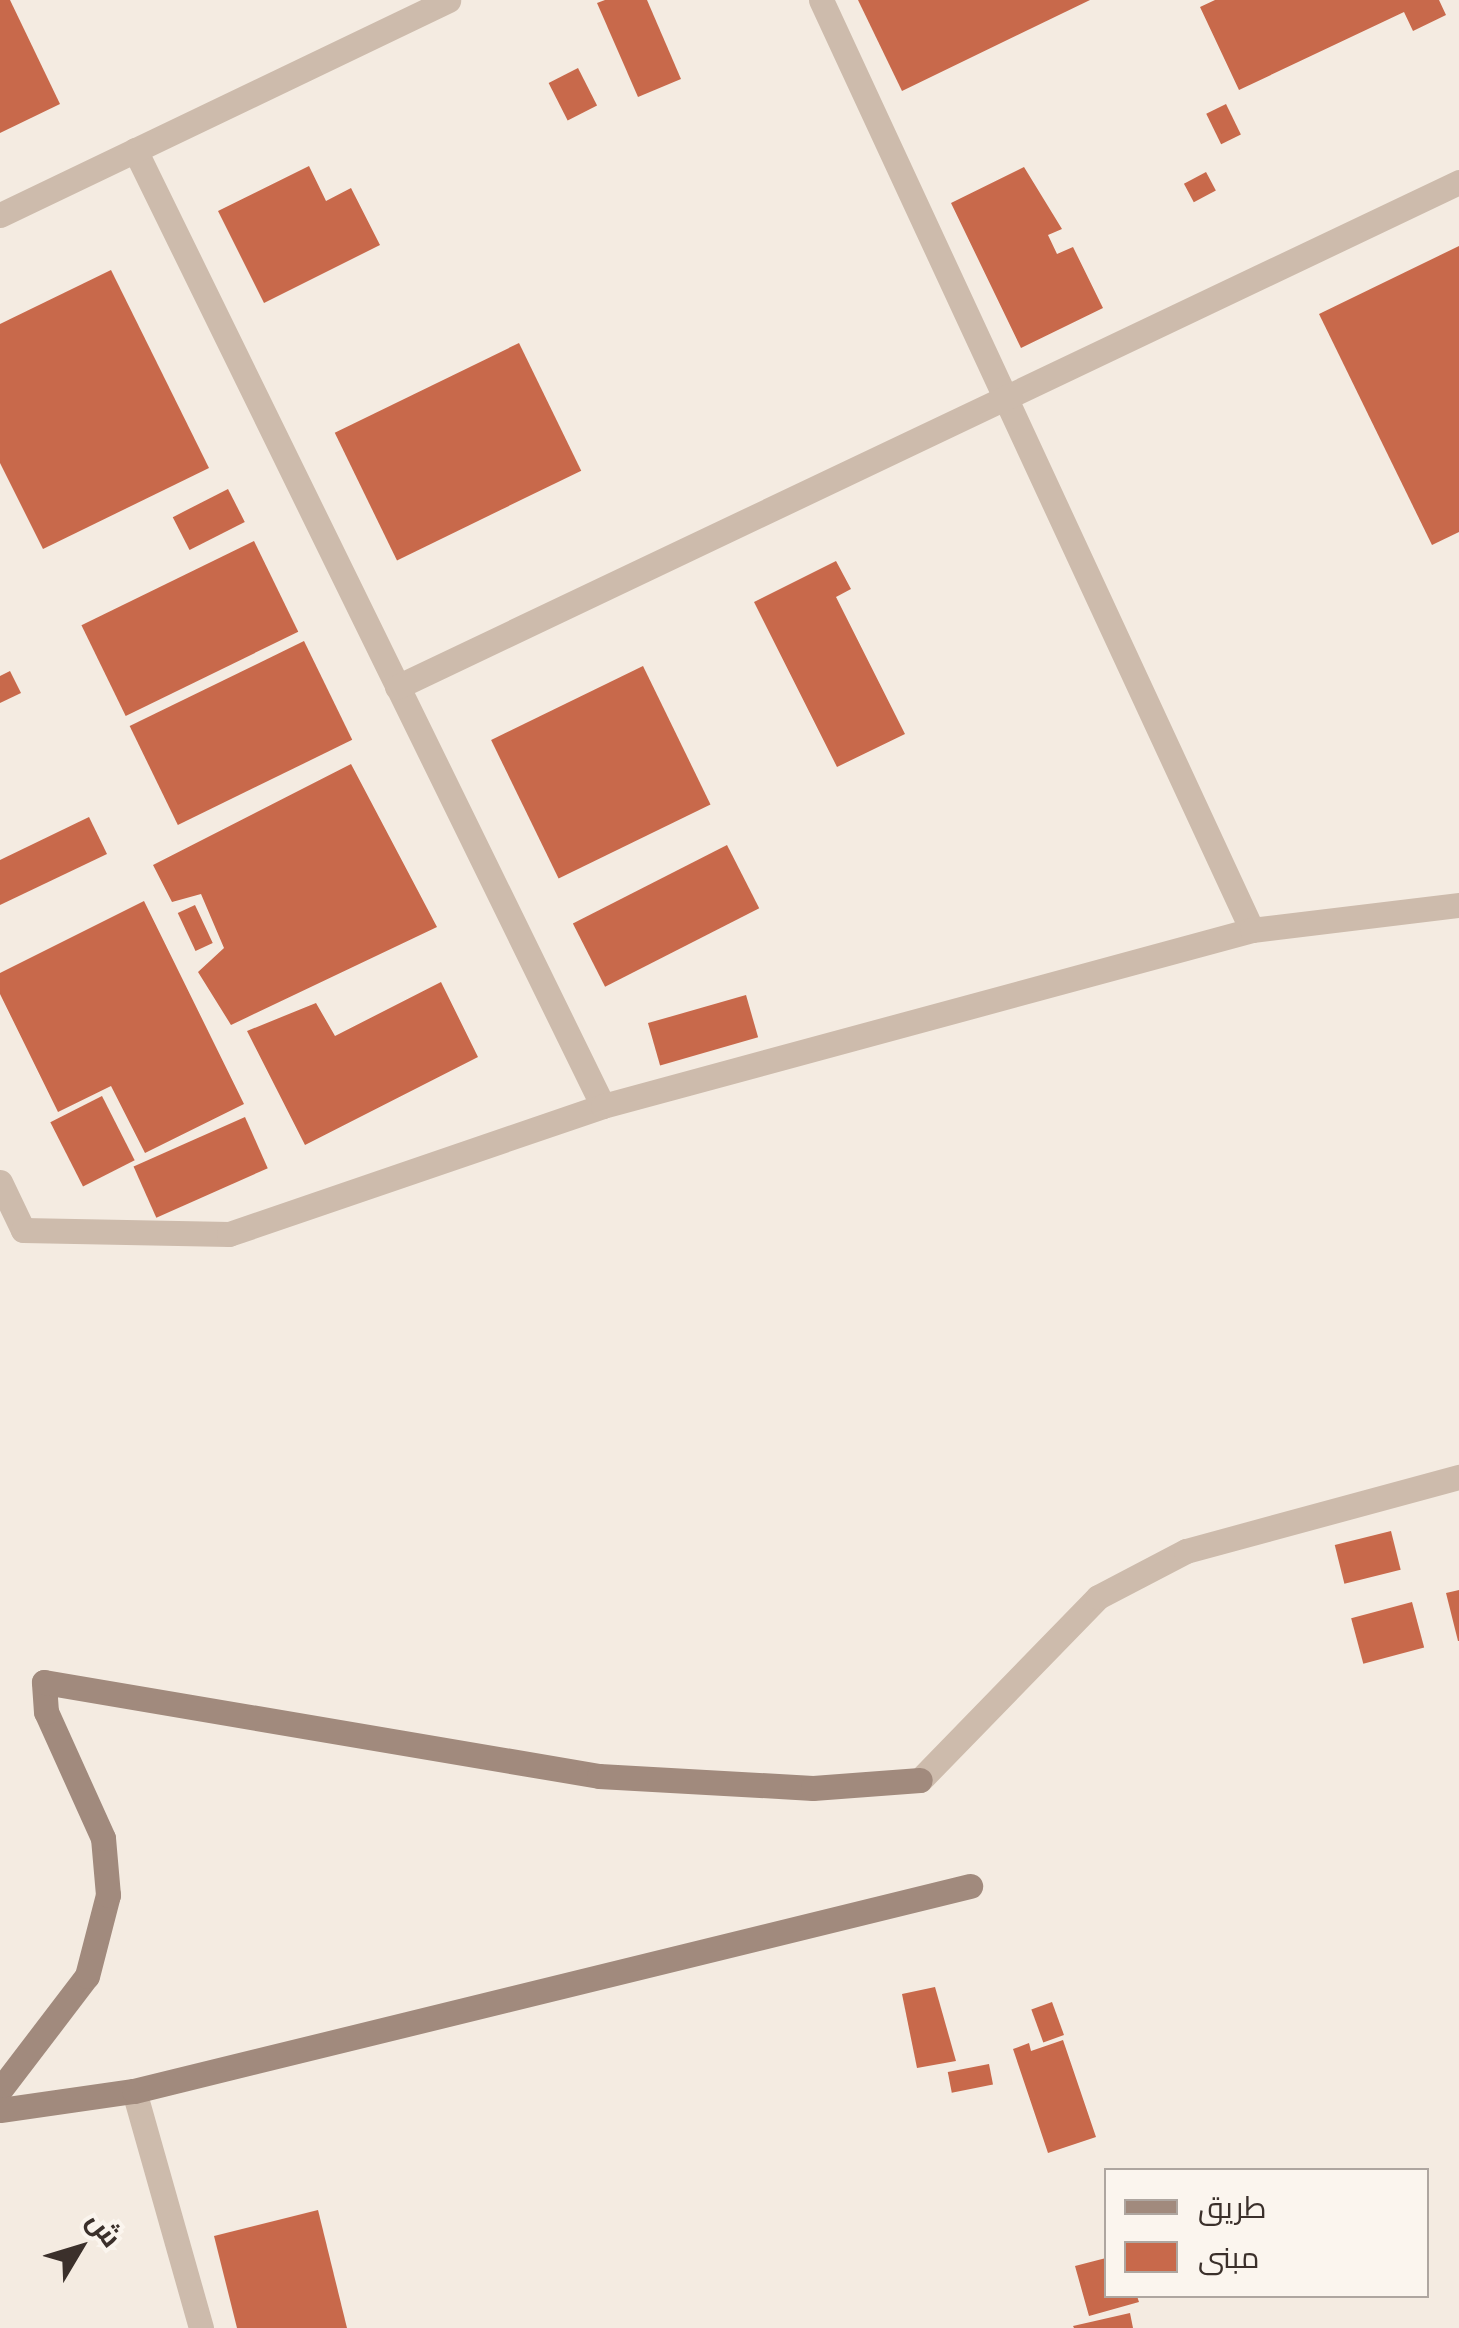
<!DOCTYPE html>
<html>
<head>
<meta charset="utf-8">
<style>
	body { margin:0 }
	#map { position:relative; width:1459px; height:2328px; overflow:hidden; background:#f4ebe1; font-family:"Varela Round",Cairo,sans-serif }
	div>[style] { position:absolute }
	.building>* { inset:0; background:#c8694b; transform-origin:0 0 }
	.minor>* { height:25px; margin:-12.5px; padding:0 12.5px; transform-origin:12.5px; border-radius:12.5px; background:#cdbbac }
	.secondary>* { height:25px; margin:-12.5px; padding:0 12.5px; transform-origin:12.5px; border-radius:12.5px; background:#a18a7d }
	span { translate:-50% -50%; white-space:nowrap; text-align:center; line-height:1.15; -webkit-text-stroke:8px #fbf5ee; paint-order:stroke }
	.legend { position:absolute; left:1104px; top:2168px; width:325px; height:130px; box-sizing:border-box; background:#fbf5ee; border:2px solid #aea6a0; margin:0; padding:12px 18px; list-style:none; font-size:30px; color:#3b302b }
	.legend li { display:flex; align-items:center; gap:20px; height:50px }
	.legend b { width:50px; border:2px solid #aea6a0 }
	.north { position:absolute; left:30px; top:2198px; width:100px; height:100px; -webkit-text-stroke:8px #fbf5ee; paint-order:stroke; rotate:52deg; font-size:28px; font-weight:700; line-height:40px; text-align:center; color:#3b302b }
	.north::after { content:''; display:block; margin:auto; width:35px; height:45px; background:#3b302b; clip-path:polygon(50% 0,100% 100%,50% 72%,0 100%) }
</style>
</head>
<body>
<div id="map">
	<div class="building">
		<i style="clip-path:polygon(0 0,10px 0,60px 104px,0 133px)"></i>
		<i style="clip-path:polygon(605px 0,647px 0,681px 79px,638px 97px,597px 3px)"></i>
		<i style="clip-path:polygon(858px 0,1090px 0,902px 91px)"></i>
		<i style="clip-path:polygon(1215px 0,1439px 0,1446px 15px,1413px 31px,1404px 12px,1239px 90px,1200px 7px)"></i>
		<i style="left:578px;top:68px;width:42px;height:33px;rotate:63deg"></i>
		<i style="left:1226px;top:104px;width:34px;height:22px;rotate:64deg"></i>
		<i style="clip-path:polygon(309px 166px,326px 201px,351px 188px,380px 245px,264px 303px,218px 211px)"></i>
		<i style="clip-path:polygon(1024px 167px,1062px 229px,1048px 235px,1057px 254px,1073px 247px,1103px 308px,1021px 348px,951px 203px)"></i>
		<i style="left:1206px;top:172px;width:21px;height:25px;rotate:62deg"></i>
		<i style="clip-path:polygon(1459px 246px,1459px 532px,1432px 545px,1319px 314px)"></i>
		<i style="clip-path:polygon(111px 270px,209px 468px,43px 549px,0 463px,0 324px)"></i>
		<i style="left:519px;top:343px;width:142px;height:205px;rotate:64deg"></i>
		<i style="left:228px;top:489px;width:37px;height:62px;rotate:63deg"></i>
		<i style="left:254px;top:541px;width:101px;height:192px;rotate:64deg"></i>
		<i style="clip-path:polygon(836px 561px,851px 589px,836px 597px,905px 734px,837px 767px,754px 602px)"></i>
		<i style="left:304px;top:641px;width:110px;height:194px;rotate:64deg"></i>
		<i style="left:643px;top:666px;width:154px;height:169px;rotate:64deg"></i>
		<i style="clip-path:polygon(10px 671px,21px 693px,0 703px,0 676px)"></i>
		<i style="clip-path:polygon(351px 764px,437px 927px,231px 1025px,198px 972px,224px 948px,201px 894px,172px 902px,153px 865px)"></i>
		<i style="clip-path:polygon(89px 817px,107px 854px,0 905px,0 860px)"></i>
		<i style="left:727px;top:845px;width:71px;height:173px;rotate:63deg"></i>
		<i style="clip-path:polygon(144px 901px,244px 1104px,145px 1153px,111px 1086px,58px 1112px,0 994px,0 973px)"></i>
		<i style="left:195px;top:905px;width:42px;height:19px;rotate:65deg"></i>
		<i style="clip-path:polygon(441px 982px,478px 1057px,305px 1145px,247px 1031px,316px 1003px,335px 1036px)"></i>
		<i style="left:746px;top:995px;width:44px;height:102px;rotate:74deg"></i>
		<i style="left:102px;top:1096px;width:72px;height:58px;rotate:63deg"></i>
		<i style="left:245px;top:1117px;width:56px;height:122px;rotate:66deg"></i>
		<i style="left:1391px;top:1531px;width:40px;height:58px;rotate:76deg"></i>
		<i style="clip-path:polygon(1459px 1590px,1459px 1641px,1458px 1641px,1446px 1593px)"></i>
		<i style="left:1412px;top:1602px;width:47px;height:63px;rotate:75deg"></i>
		<i style="clip-path:polygon(935px 1987px,956px 2061px,917px 2068px,902px 1994px)"></i>
		<i style="left:1052px;top:2002px;width:35px;height:22px;rotate:70deg"></i>
		<i style="clip-path:polygon(1063px 2040px,1096px 2137px,1048px 2153px,1013px 2049px,1029px 2043px,1031px 2051px)"></i>
		<i style="left:989px;top:2064px;width:21px;height:42px;rotate:79deg"></i>
		<i style="clip-path:polygon(318px 2210px,347px 2328px,237px 2328px,214px 2236px)"></i>
		<i style="clip-path:polygon(1106px 2258px,1106px 2296px,1137px 2296px,1139px 2302px,1089px 2316px,1075px 2266px)"></i>
		<i style="clip-path:polygon(1130px 2313px,1133px 2328px,1074px 2328px,1073px 2326px)"></i>
	</div>
	<div class="minor">
		<i style="left:821px;top:0;width:1025px;rotate:65.14deg"></i>
		<i style="left:135px;top:150px;width:1064px;rotate:63.92deg"></i>
		<i style="left:0;top:215px;width:497px;rotate:-25.6deg"></i>
		<i style="left:397px;top:687px;width:1176px;rotate:-25.43deg"></i>
		<i style="left:0;top:1182px;width:53px;rotate:64.4deg"></i>
		<i style="left:23px;top:1230px;width:206px;rotate:1.1deg"></i>
		<i style="left:229px;top:1234px;width:395px;rotate:-18.9deg"></i>
		<i style="left:603px;top:1106px;width:672px;rotate:-15.17deg"></i>
		<i style="left:1252px;top:930px;width:209px;rotate:-6.9deg"></i>
		<i style="left:920px;top:1780px;width:255px;rotate:-45.8deg"></i>
		<i style="left:1098px;top:1597px;width:99px;rotate:-27.6deg"></i>
		<i style="left:1186px;top:1551px;width:283px;rotate:-15.2deg"></i>
		<i style="left:134px;top:2091px;width:246px;rotate:74.2deg"></i>
	</div>
	<div class="secondary">
		<i style="left:0;top:2090px;width:143px;rotate:-52.7deg"></i>
		<i style="left:87px;top:1976px;width:84px;rotate:-75.5deg"></i>
		<i style="left:108px;top:1895px;width:57px;rotate:-95deg"></i>
		<i style="left:103px;top:1838px;width:138px;rotate:-114.3deg"></i>
		<i style="left:46px;top:1712px;width:30px;rotate:-94deg"></i>
		<i style="left:44px;top:1682px;width:563px;rotate:9.61deg"></i>
		<i style="left:599px;top:1776px;width:214px;rotate:3.2deg"></i>
		<i style="left:813px;top:1788px;width:107px;rotate:-4.3deg"></i>
		<i style="left:0;top:2110px;width:135px;rotate:-8.1deg"></i>
		<i style="left:134px;top:2091px;width:861px;rotate:-13.78deg"></i>
	</div>
	<ul class="legend">
	<li><b style="height:12px;background:#a18a7d"></b>طريق</li>
	<li><b style="height:28px;background:#c8694b"></b>مبنى</li>
	</ul>
	<div class="north">ش</div>
</div>
</body>
</html>
